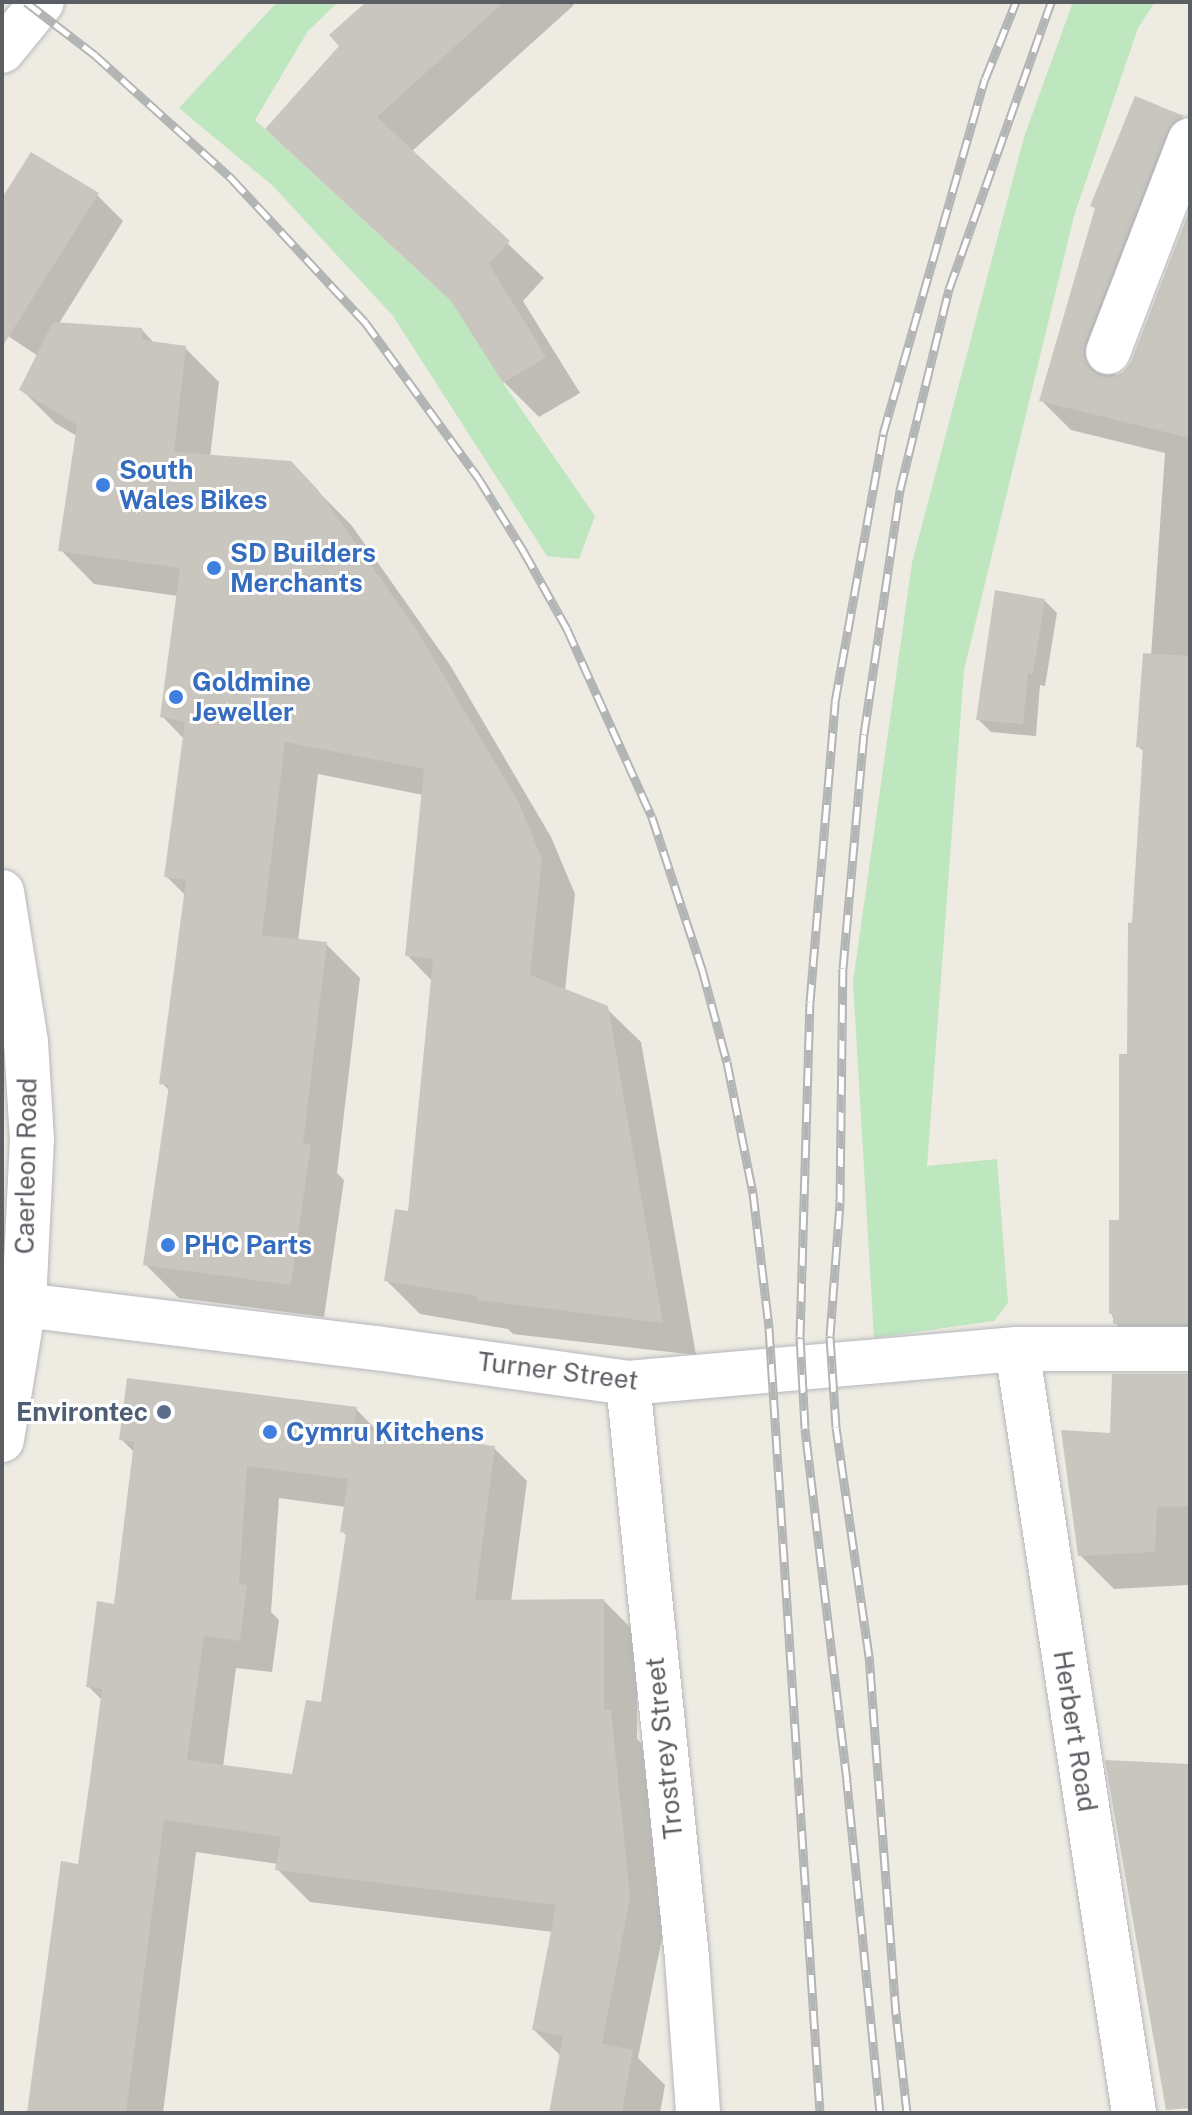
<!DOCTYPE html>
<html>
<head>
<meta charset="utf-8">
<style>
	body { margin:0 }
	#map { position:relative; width:1192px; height:2115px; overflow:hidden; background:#eeebe2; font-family:"Public Sans",sans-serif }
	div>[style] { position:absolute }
	.green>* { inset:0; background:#bee6bf }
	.shadow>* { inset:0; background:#0003 }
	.building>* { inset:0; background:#c9c6bf }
	.roads { filter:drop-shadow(0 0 2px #b5b8bd) drop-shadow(0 0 2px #b5b8bd) }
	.street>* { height:44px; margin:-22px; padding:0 22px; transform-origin:22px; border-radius:22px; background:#fff }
	.secondary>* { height:44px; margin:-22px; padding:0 22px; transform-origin:22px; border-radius:22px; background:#fff }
	.rail>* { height:9px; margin-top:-4.5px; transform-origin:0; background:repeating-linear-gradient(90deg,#fff 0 18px,#b3b4b4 0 36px); box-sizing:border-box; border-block:2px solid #b3b4b4 }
	.dots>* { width:22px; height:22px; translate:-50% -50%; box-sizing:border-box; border:4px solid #fff; border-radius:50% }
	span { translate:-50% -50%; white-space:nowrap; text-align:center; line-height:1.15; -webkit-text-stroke:6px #fff; paint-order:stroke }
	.shop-label { font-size:26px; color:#366cbe; font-weight:700 }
	.left { translate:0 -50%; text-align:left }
	.street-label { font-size:26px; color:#5b5e63 }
	.service-label { font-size:26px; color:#4e5e75; font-weight:700 }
	.right { translate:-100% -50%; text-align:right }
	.frame { position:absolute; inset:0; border:4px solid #5b5e63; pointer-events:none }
</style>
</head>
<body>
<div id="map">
	<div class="green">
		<i style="clip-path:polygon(277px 2px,338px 2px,308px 31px,255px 120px,453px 303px,503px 383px,595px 516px,579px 559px,547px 556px,393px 316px,273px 186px,179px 108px)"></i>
		<i style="clip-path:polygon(1073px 2px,1155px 2px,1138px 28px,1074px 216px,964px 670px,927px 1166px,997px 1159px,1008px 1303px,994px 1321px,874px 1338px,853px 982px,912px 563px,1024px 137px)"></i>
	</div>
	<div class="shadow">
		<i style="clip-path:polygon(369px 2px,571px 2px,574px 5px,411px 152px,544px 278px,523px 301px,580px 393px,539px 417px,504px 382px,457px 306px,268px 129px,342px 46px)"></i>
		<i style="clip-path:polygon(1136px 99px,1183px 118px,1190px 125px,1190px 177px,1114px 378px,1124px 374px,1133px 362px,1190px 215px,1190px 1354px,1145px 1353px,1115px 1323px,1111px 1313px,1121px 1222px,1145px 753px,1138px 746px,1151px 656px,1165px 453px,1071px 430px,1041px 400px,1096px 210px,1092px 205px)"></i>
		<i style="clip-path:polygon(97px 195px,123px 221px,58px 325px,142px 330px,155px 344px,185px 348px,219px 382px,210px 457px,290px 463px,352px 526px,450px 665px,551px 837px,575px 894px,565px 991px,606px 1008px,641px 1042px,696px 1355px,513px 1334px,508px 1329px,420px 1314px,387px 1281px,410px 1214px,433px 982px,407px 955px,423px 795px,318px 774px,298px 941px,326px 944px,360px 978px,337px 1173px,344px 1180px,324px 1317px,179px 1298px,145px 1264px,170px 1091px,162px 1083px,186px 896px,166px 876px,184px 739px,162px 716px,178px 596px,94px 584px,61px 550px,77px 436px,55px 423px,21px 389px,38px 356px,2px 332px,2px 202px)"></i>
		<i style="clip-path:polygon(1044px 600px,1057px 613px,1045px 686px,1040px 685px,1036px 736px,991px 732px,978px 719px)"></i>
		<i style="clip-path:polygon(1190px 1375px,1188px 1585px,1114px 1589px,1080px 1555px)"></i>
		<i style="clip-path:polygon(evenodd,356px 1409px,380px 1434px,494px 1448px,527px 1481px,511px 1602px,604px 1601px,637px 1634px,637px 1739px,643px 1745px,663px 1933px,638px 2058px,665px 2085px,660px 2113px,551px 2113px,562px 2057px,534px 2030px,553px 1932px,310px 1902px,277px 1869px,278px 1864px,196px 1852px,163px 2113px,28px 2113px,80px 1866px,103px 1701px,88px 1686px,116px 1606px,135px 1453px,121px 1439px,356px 1409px,279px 1498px,346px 1507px,342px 1531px,347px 1536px,322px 1705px,294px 1777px,223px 1767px,236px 1668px,272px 1672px,279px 1620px,271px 1612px,279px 1498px)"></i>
	</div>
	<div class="building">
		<i style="clip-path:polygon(366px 2px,504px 2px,377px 117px,510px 241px,489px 264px,546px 357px,503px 383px,451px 301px,265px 129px,339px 46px,329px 35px)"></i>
		<i style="clip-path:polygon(1135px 96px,1184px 116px,1174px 121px,1167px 131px,1085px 343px,1084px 357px,1089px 368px,1100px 376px,1111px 377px,1123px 372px,1131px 362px,1190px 209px,1190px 438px,1039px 401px,1095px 208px,1090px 206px)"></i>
		<i style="clip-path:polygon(31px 152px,99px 193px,2px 347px,2px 198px)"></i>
		<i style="clip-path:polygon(53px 322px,142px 328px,143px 340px,186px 346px,174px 452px,291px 461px,318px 490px,416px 629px,518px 801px,542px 859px,530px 975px,608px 1006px,663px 1323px,477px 1300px,477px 1296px,384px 1281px,395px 1209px,408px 1211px,433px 959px,405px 956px,424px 769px,285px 742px,262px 935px,327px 942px,303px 1144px,311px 1144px,291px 1285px,143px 1265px,169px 1085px,159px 1084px,186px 880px,164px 877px,185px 722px,160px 717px,180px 568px,58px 551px,77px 425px,19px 390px)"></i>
		<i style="clip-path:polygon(995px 590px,1045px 599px,1033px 674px,1028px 673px,1023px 724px,976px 720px)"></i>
		<i style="clip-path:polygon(1143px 653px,1190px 656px,1190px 1324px,1113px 1324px,1113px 1314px,1109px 1314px,1109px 1220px,1119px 1220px,1119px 1054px,1127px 1054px,1128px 923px,1132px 922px,1143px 747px,1136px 747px)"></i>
		<i style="clip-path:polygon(1112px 1374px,1190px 1374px,1190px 1506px,1157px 1507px,1155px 1552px,1078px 1556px,1061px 1430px,1110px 1433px)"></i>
		<i style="clip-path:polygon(evenodd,127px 1378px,357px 1407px,354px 1428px,495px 1446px,475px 1600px,604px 1599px,604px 1709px,611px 1710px,630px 1898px,602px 2044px,592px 2042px,633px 2050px,622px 2113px,549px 2113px,563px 2036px,532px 2030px,556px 1905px,275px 1870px,281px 1837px,164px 1820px,126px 2113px,27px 2113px,61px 1861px,78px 1864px,90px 1779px,102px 1689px,86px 1687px,97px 1601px,114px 1604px,134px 1442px,119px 1440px,127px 1378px,247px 1466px,348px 1479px,340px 1532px,346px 1533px,321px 1702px,306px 1700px,292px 1774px,187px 1760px,204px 1636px,240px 1641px,247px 1585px,239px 1584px,247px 1466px)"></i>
		<i style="clip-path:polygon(1105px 1760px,1190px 1764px,1190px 2108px,1166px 2110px)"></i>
	</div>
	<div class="roads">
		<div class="street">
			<i style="left:1108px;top:352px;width:227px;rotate:-68.9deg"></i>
			<i style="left:24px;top:1305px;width:355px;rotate:7deg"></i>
			<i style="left:376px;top:1348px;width:254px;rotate:7.9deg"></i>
			<i style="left:628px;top:1383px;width:390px;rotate:-5deg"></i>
			<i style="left:1017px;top:1349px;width:173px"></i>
			<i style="left:1017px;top:1349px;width:773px;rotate:81.29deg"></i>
			<i style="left:628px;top:1383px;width:578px;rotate:84.14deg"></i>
			<i style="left:687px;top:1958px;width:155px;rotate:85.9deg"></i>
		</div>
		<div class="secondary">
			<i style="left:2px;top:51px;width:63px;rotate:-50.8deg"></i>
			<i style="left:2px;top:892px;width:152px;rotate:80.9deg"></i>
			<i style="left:26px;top:1042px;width:97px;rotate:86.5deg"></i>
			<i style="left:32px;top:1139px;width:166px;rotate:92.8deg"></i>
			<i style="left:24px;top:1305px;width:137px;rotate:99.3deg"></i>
		</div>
	</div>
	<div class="rail">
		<i style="left:26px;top:2px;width:87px;rotate:37.5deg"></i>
		<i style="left:95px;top:55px;width:185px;rotate:42.1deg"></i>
		<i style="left:232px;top:179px;width:195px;rotate:47.1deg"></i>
		<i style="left:365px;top:322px;width:194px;rotate:54deg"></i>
		<i style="left:479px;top:479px;width:86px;rotate:58.3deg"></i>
		<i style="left:524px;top:552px;width:88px;rotate:60.8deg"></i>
		<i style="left:567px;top:629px;width:206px;rotate:65.7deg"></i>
		<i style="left:652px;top:817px;width:160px;rotate:71.8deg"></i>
		<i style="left:702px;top:969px;width:96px;rotate:75deg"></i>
		<i style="left:727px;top:1062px;width:134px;rotate:78.8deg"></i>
		<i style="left:753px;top:1193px;width:136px;rotate:83.2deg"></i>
		<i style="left:769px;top:1328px;width:787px;rotate:86.28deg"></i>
		<i style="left:880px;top:2113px;width:334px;rotate:-95.7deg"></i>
		<i style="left:847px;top:1781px;width:355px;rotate:-96.8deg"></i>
		<i style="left:805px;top:1428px;width:91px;rotate:-93.1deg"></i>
		<i style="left:800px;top:1337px;width:335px;rotate:-88.3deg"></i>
		<i style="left:810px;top:1002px;width:301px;rotate:-85.2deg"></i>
		<i style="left:835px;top:702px;width:272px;rotate:-79.8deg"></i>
		<i style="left:883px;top:434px;width:369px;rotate:-74deg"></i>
		<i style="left:985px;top:79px;width:83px;rotate:-68.1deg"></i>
		<i style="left:907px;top:2113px;width:100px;rotate:-96.3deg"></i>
		<i style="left:896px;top:2014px;width:359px;rotate:-94.3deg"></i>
		<i style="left:869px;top:1656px;width:231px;rotate:-98.2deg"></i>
		<i style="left:836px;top:1427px;width:91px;rotate:-93.8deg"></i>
		<i style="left:830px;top:1336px;width:134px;rotate:-85.7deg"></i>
		<i style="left:840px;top:1202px;width:234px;rotate:-89.3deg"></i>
		<i style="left:843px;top:968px;width:235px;rotate:-84.9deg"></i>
		<i style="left:864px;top:734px;width:247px;rotate:-81.6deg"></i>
		<i style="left:900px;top:490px;width:207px;rotate:-76.3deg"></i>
		<i style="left:949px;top:289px;width:305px;rotate:-70.4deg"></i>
	</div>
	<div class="dots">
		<i style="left:103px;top:485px;background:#3f7fe0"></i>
		<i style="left:214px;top:568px;background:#3f7fe0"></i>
		<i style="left:176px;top:697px;background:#3f7fe0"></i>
		<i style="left:168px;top:1245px;background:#3f7fe0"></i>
		<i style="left:164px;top:1412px;background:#5c6f8a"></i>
		<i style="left:270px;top:1432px;background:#3f7fe0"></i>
	</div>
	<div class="shop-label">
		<span class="left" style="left:119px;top:485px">South<br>Wales Bikes</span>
		<span class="left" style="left:230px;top:568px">SD Builders<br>Merchants</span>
		<span class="left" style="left:192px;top:697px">Goldmine<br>Jeweller</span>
		<span class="left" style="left:184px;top:1245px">PHC Parts</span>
		<span class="left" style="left:286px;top:1432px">Cymru Kitchens</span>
	</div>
	<div class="street-label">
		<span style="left:26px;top:1166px;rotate:-89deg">Caerleon Road</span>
		<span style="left:558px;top:1371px;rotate:7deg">Turner Street</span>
		<span style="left:1075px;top:1731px;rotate:81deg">Herbert Road</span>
		<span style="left:664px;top:1748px;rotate:-96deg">Trostrey Street</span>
	</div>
	<div class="service-label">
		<span class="right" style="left:148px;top:1412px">Environtec</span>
	</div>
	<div class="frame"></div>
</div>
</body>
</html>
